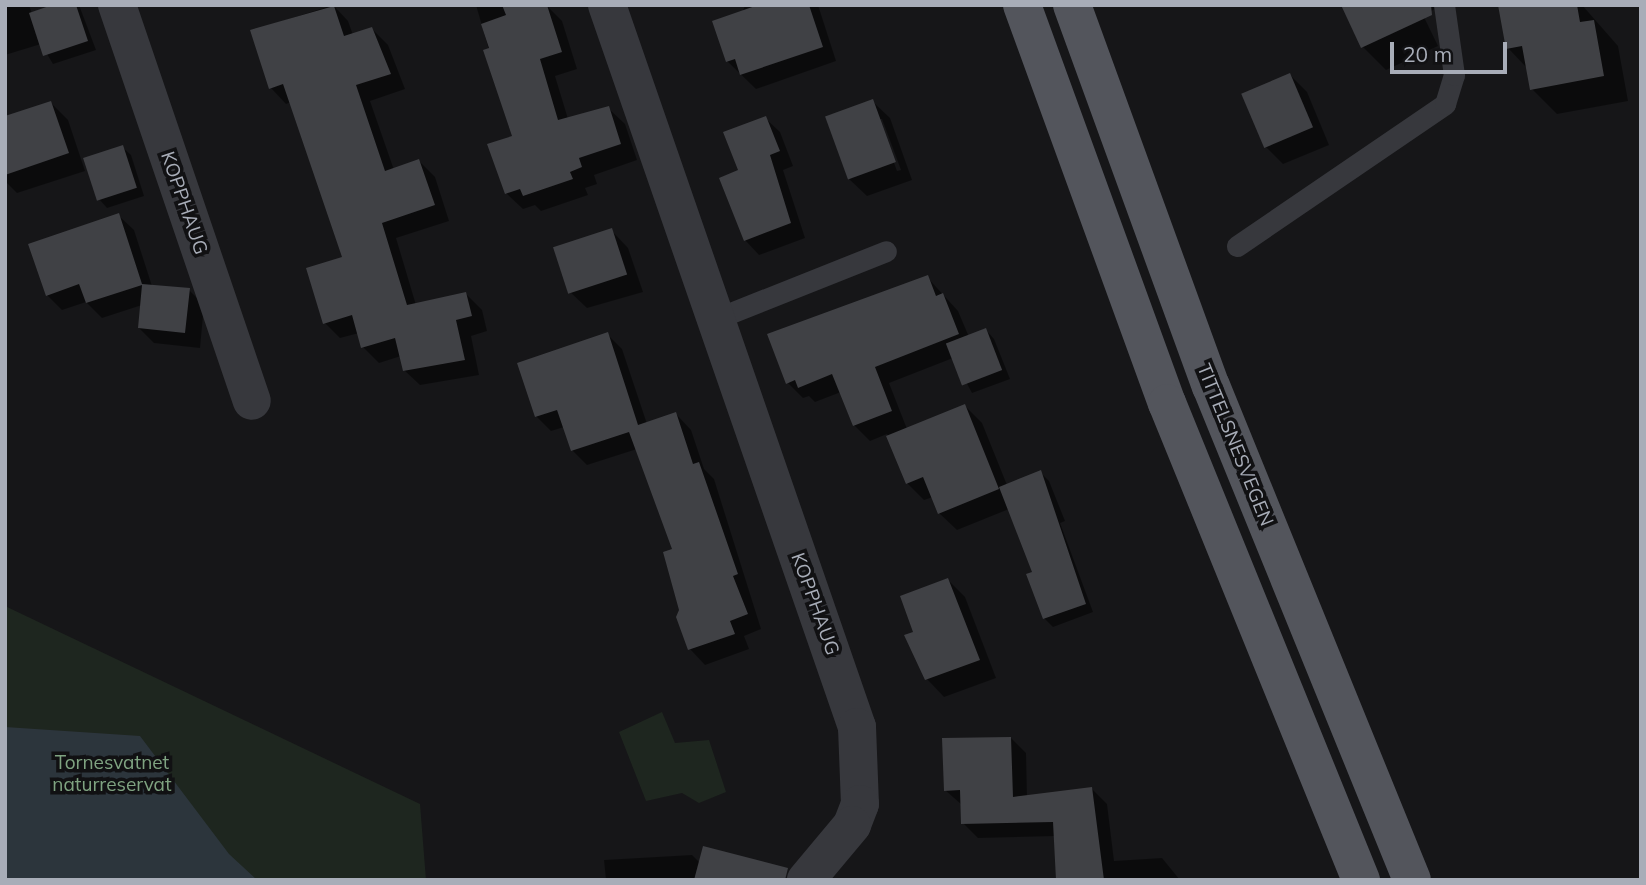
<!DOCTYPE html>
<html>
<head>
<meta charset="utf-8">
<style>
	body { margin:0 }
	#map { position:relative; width:1646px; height:885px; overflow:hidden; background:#161618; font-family:Mulish,sans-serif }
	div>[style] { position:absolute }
	.green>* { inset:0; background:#1e261f }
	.water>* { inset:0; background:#2c353c }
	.shadow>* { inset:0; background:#0007 }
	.building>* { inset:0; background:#404145; transform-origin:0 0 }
	.lane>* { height:21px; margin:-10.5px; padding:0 10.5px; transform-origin:10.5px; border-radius:10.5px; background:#37383d }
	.street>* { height:38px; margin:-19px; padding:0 19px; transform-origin:19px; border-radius:19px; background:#37383d }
	.primary>* { height:38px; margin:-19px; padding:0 19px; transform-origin:19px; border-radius:19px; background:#53555c }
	span { translate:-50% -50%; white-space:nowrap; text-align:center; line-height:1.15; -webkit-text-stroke:7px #111113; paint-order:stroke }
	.street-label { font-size:19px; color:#a8adb8 }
	.park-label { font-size:19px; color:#7fa381 }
	.frame { position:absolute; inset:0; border:7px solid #a8adb8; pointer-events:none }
	.scale { position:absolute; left:1390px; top:42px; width:117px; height:32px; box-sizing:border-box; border:4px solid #a8adb8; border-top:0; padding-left:9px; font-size:21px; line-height:24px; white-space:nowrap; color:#a8adb8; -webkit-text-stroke:5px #111113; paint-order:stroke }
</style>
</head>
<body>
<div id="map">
	<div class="green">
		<i style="clip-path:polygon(5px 606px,420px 804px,426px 880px,5px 880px)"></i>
		<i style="clip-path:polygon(662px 712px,675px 743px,709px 740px,726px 792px,699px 803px,682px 793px,646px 801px,619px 732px)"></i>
	</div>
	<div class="water">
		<i style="clip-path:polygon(5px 727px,140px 736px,229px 854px,257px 880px,5px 880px)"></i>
	</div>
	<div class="shadow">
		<i style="clip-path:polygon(5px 5px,29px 5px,32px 14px,58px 5px,79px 5px,96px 50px,53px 64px,41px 44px,5px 55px)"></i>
		<i style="clip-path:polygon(333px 5px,348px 21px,353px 35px,372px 29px,388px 45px,405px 89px,370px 101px,394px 170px,419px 161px,435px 177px,449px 221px,396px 238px,416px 305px,466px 294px,482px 310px,487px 331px,471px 336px,479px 375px,420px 385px,404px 370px,401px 356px,379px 363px,363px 347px,359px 333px,340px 338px,325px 323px,344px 259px,291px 102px,286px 104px,271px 88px,252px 31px)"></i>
		<i style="clip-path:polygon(476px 5px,546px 5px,562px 21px,577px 69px,555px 76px,568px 119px,608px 108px,625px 124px,637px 160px,594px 175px,597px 184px,585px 188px,588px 195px,541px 211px,535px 205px,523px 209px,506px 193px,514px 137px)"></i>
		<i style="clip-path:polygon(745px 5px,818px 5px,836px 61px,756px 89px,727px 61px)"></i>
		<i style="clip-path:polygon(1343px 5px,1443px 5px,1423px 15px,1438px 46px,1386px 70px,1363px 47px)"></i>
		<i style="clip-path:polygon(1500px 5px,1582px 5px,1618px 46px,1628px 101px,1557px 114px,1532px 89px,1528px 69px,1508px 48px)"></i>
		<i style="clip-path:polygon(1290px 75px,1307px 92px,1329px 145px,1283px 164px,1266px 147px)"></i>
		<i style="clip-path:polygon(evenodd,872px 101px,890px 118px,912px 180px,867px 196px,849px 179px,872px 101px,878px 119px,882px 119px,901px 170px,897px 171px,878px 119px)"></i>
		<i style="clip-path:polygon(51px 103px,68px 120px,85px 171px,17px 193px,5px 181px,5px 118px)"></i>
		<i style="clip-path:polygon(765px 118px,780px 132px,793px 166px,783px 170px,805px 238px,759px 255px,745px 240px,740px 171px)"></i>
		<i style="clip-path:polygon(122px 147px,131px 155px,144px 196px,107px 208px,99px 199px)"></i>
		<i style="clip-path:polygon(118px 215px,134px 230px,152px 286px,189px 290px,204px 305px,200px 348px,154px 343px,139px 328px,142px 305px,102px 318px,86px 302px,62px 310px,47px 295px)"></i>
		<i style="clip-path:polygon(611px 230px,628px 248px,643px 292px,587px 308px,569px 291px)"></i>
		<i style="clip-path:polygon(927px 277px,958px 311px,969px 337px,986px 330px,994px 339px,1010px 379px,972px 393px,953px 358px,889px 383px,907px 429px,965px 406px,982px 423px,1007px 485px,1040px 472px,1049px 481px,1065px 521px,1060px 523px,1093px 612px,1053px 627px,1044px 618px,1035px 573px,1009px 509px,957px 530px,939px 513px,933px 497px,924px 500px,907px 483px,887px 434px,870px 441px,854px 425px,841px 392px,815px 402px,809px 396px,803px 398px,788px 383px)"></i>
		<i style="clip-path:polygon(607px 334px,622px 349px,647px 424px,676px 414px,691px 430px,704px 469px,714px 479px,761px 629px,744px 636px,749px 649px,705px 665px,690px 649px,678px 617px,681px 610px,674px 550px,637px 449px,587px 465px,572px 450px,564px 427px,551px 431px,536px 416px)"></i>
		<i style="clip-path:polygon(948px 580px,965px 597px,996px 678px,944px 697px,927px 679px,915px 633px)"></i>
		<i style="clip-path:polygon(1011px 738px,1026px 753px,1027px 797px,1092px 789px,1107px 804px,1114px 861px,1162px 858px,1180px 880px,1058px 880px,1056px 836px,978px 838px,963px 823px,962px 805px,945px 790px)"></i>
		<i style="clip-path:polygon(692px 855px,700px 863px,767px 880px,606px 880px,604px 860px)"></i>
	</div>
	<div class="building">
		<i style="clip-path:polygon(52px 5px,76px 5px,88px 41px,43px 56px,29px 13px)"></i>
		<i style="clip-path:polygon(502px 5px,547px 5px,562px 52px,540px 59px,558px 120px,609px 106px,621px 144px,579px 158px,582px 167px,570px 172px,573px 179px,523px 196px,520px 189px,505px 194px,487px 144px,512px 136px,483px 50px,489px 48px,481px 24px,506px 15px)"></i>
		<i style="clip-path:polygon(758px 5px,809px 5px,823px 47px,740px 75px,735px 59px,726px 62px,712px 21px)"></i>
		<i style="clip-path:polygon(1341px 5px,1431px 5px,1432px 15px,1361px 48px)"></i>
		<i style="clip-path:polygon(1498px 5px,1577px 5px,1580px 22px,1594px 20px,1604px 76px,1530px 90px,1522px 46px,1506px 49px)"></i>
		<i style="clip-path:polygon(334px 6px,344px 36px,372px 27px,391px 74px,356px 85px,385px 171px,419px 159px,435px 205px,382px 223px,407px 305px,466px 292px,472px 316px,456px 320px,465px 360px,403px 371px,395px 338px,361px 348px,352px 315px,323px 324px,306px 268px,342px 257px,283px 84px,269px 89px,250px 30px)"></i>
		<i style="left:1290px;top:73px;width:59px;height:53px;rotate:67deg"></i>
		<i style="left:873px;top:99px;width:67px;height:51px;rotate:70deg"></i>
		<i style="clip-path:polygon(51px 101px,69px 153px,5px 175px,5px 116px)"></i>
		<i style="clip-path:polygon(766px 116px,780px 151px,770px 155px,791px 223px,744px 241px,719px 178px,738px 170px,723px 132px)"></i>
		<i style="left:123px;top:145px;width:45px;height:42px;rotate:72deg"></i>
		<i style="clip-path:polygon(119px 213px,142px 284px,190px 288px,185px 333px,138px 328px,142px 285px,86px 303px,79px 284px,46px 296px,28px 244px)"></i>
		<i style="left:612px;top:228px;width:49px;height:62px;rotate:72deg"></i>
		<i style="clip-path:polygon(928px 275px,936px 296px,943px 293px,959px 334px,875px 367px,892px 411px,853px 426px,832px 374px,798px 388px,795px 380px,786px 384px,767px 334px)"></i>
		<i style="left:986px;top:328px;width:45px;height:43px;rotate:69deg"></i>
		<i style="clip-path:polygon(608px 332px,638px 425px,676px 412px,693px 464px,699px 462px,738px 574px,733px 576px,748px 614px,730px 621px,735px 634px,688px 650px,676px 617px,679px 610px,663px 552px,672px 549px,629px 432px,571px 451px,557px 410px,535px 417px,517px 363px)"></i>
		<i style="clip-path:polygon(965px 404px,999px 489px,938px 514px,923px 477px,906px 484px,886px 436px)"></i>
		<i style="clip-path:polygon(1041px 470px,1086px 604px,1043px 619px,1026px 574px,1032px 572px,999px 487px)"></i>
		<i style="clip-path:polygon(948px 578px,980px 660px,925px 680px,904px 635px,913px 632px,900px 596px)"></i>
		<i style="clip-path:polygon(1011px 737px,1013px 797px,1092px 787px,1104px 880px,1056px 880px,1053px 822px,961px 824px,960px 790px,944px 791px,942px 738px)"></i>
		<i style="clip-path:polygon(703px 846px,788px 868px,785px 880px,694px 880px)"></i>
	</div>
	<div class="lane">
		<i style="left:1237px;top:246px;width:252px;rotate:-34.3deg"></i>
		<i style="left:1445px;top:104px;width:30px;rotate:-73deg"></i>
		<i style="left:1454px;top:75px;width:71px;rotate:-98.1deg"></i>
		<i style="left:713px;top:320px;width:186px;rotate:-21.7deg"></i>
	</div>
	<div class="street">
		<i style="left:117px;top:5px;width:418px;rotate:71.2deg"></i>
		<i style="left:607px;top:5px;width:764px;rotate:70.9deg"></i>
		<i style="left:857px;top:727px;width:77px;rotate:87.8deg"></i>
		<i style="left:860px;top:804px;width:22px;rotate:111deg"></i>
		<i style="left:852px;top:825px;width:72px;rotate:129.9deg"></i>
	</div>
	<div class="primary">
		<i style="left:1022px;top:5px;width:424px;rotate:70deg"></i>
		<i style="left:1167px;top:403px;width:515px;rotate:67.87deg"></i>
		<i style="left:1072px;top:5px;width:406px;rotate:70deg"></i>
		<i style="left:1211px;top:386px;width:533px;rotate:67.86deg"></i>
	</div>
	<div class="street-label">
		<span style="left:184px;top:203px;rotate:71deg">KOPPHAUG</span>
		<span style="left:1235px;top:445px;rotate:68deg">TITTELSNESVEGEN</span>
		<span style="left:815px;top:604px;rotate:70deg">KOPPHAUG</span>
	</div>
	<div class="park-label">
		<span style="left:112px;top:774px">Tornesvatnet<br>naturreservat</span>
	</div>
	<div class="frame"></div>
	<div class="scale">20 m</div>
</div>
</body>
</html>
